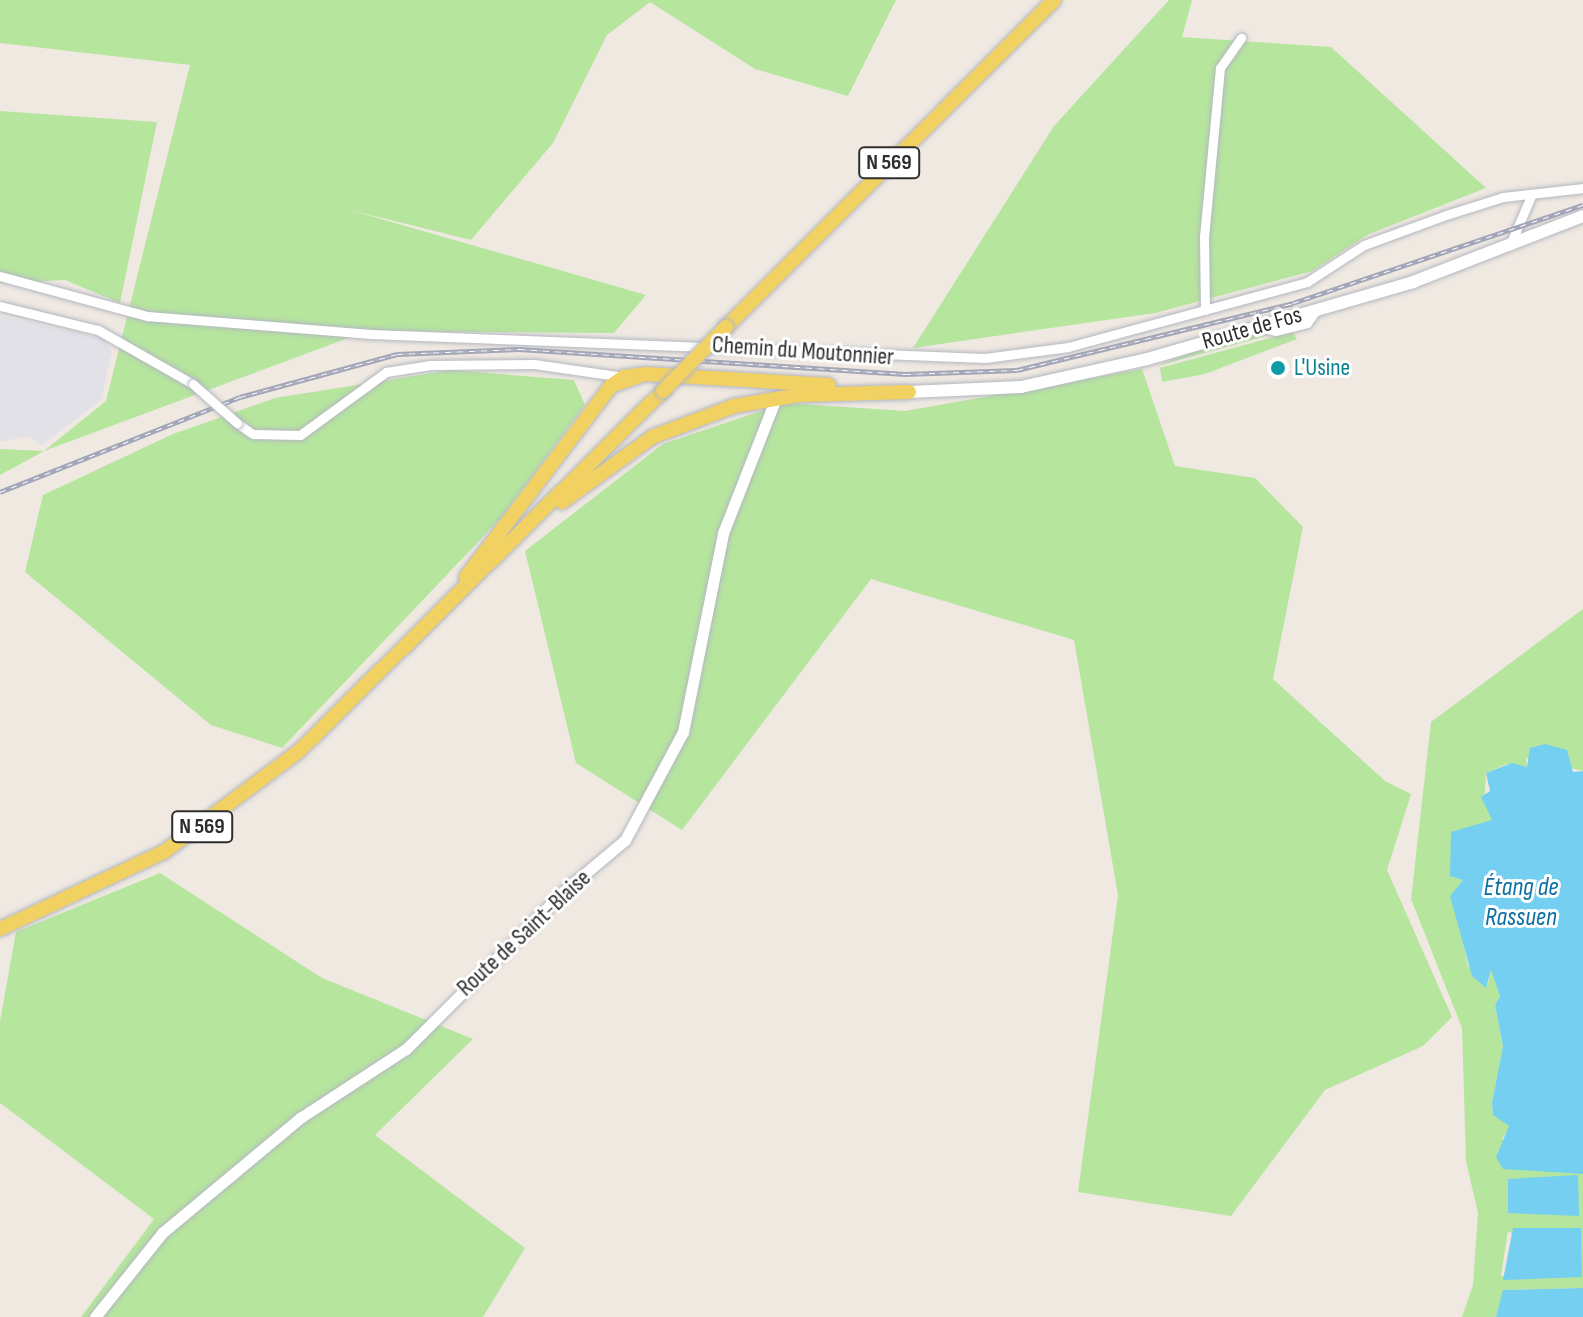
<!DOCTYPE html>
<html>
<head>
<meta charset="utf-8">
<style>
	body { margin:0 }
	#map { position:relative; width:1583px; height:1317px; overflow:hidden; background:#efe9e1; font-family:"Sofia Sans Condensed",sans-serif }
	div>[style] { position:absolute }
	.industrial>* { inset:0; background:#e3e1e8 }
	.green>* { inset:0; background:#b6e59e }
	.water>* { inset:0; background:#75cff0 }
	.roads { filter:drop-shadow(0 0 2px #b4b7c1) drop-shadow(0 0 2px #b4b7c1) }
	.minor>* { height:9px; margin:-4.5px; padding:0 4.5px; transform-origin:4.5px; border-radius:4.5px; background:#fff }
	.tertiary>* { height:11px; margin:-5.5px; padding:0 5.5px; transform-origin:5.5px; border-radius:5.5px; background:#fff }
	.secondary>* { height:12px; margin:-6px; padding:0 6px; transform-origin:6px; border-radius:6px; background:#fff }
	.primary>* { height:14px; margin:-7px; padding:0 7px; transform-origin:7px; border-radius:7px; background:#f2d163 }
	.rail>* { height:5px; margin-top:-2.5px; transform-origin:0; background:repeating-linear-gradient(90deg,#fff 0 6px,#a3a6b8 0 12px); box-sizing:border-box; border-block:2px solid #a3a6b8 }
	.bridges { filter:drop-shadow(0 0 2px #b4b7c1) drop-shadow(0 0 2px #b4b7c1) }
	.minor-bridge>* { height:9px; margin:-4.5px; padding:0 4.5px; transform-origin:4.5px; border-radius:4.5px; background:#fff }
	.primary-bridge>* { height:14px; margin:-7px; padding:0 7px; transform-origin:7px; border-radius:7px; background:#f2d163 }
	.dots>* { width:22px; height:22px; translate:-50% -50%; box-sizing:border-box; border:4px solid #fff; border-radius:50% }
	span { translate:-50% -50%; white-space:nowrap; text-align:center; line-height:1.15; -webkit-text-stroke:6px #fff; paint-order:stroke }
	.shield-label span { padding:2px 6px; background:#fff; border:2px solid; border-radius:6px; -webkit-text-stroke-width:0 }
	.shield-label { font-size:22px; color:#2e2e2e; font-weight:700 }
	.street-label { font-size:24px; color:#2e2e2e }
	.culture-label { font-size:24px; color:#0d838f }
	.left { translate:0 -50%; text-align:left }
	.water-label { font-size:26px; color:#0d6fa3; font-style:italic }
</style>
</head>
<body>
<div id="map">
	<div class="industrial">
		<i style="clip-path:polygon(0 316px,104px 339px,112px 352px,101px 400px,42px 445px,29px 436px,0 442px)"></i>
	</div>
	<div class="green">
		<i style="clip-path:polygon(0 0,896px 0,848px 96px,755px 69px,650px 2px,607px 35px,553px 143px,471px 240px,350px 210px,646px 295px,614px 333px,367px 331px,44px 451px,0 475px,0 449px,44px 451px,106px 401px,190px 65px,0 43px)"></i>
		<i style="clip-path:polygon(1169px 0,1192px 0,1182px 37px,1331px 47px,1486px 188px,1369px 234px,1312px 271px,1155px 313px,913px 348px,1054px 126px)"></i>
		<i style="clip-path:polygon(0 111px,157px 122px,120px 303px,65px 280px,0 283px)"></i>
		<i style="clip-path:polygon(1292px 332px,1297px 339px,1205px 374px,1162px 382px,1160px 368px)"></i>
		<i style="clip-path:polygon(1254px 333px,1273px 334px,1157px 366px,1199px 348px)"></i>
		<i style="clip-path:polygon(1142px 369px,1175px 466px,1255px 478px,1303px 527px,1273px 679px,1385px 781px,1411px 794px,1387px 870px,1452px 1017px,1423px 1046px,1325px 1090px,1231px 1216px,1078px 1192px,1118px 895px,1074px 640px,871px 579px,682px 830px,576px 763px,525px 551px,663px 444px,785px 403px,905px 411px)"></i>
		<i style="clip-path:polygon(451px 370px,574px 380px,585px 405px,500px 519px,282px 748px,211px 725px,25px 572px,43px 495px,173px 434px,275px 398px)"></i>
		<i style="clip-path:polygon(evenodd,1583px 609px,1583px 771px,1526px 758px,1527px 767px,1507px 764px,1486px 773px,1484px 804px,1493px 811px,1492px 820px,1450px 865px,1463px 880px,1455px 901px,1468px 966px,1488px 984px,1491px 969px,1500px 996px,1495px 1005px,1503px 1046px,1492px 1103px,1493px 1115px,1510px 1126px,1502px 1139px,1583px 1174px,1583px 1288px,1504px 1290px,1496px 1317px,1462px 1317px,1473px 1285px,1478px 1213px,1466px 1161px,1462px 1028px,1411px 899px,1431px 722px,1583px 609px,1508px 1231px,1582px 1277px,1501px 1276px,1508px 1231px)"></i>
		<i style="clip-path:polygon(160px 873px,322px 978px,473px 1039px,375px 1135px,525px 1248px,483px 1317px,81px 1317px,154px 1219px,0 1103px,0 1021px,16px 932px)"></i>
	</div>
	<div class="water">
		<i style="clip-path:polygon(1545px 744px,1567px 750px,1573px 772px,1583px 771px,1583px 1174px,1503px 1169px,1496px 1157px,1509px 1126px,1493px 1115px,1492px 1103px,1503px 1046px,1495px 1005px,1500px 996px,1491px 970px,1486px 988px,1472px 976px,1450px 896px,1463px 880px,1450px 876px,1451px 832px,1492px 820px,1481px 797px,1490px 791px,1486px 773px,1512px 763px,1527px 767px,1530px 748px)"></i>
		<i style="clip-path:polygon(1578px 1175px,1579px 1216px,1508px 1213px,1508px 1179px)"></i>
		<i style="clip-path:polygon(1513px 1228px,1581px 1228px,1582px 1277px,1503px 1280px)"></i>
		<i style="clip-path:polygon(1583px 1288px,1583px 1317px,1496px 1317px,1503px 1290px)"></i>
	</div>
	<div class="roads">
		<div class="minor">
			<i style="left:1510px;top:245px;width:53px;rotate:-66.8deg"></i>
			<i style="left:0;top:276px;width:152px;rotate:15.2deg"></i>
			<i style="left:147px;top:316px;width:225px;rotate:4.6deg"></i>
			<i style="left:371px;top:334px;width:614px;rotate:2.24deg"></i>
			<i style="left:985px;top:358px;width:84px;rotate:-7.5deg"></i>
			<i style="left:1068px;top:347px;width:248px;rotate:-15.2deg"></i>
			<i style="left:1307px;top:282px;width:68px;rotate:-33deg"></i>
			<i style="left:1364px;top:245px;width:87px;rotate:-20.1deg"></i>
			<i style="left:1446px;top:215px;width:60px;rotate:-17.5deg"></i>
			<i style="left:1503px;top:197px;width:81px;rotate:-6.4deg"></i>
			<i style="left:0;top:306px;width:101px;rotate:13.8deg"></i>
			<i style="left:98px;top:330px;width:109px;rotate:29.6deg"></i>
			<i style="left:1205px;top:310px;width:73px;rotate:-90.8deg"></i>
			<i style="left:1204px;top:237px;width:170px;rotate:-84.6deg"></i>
			<i style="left:1220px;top:68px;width:37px;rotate:-55deg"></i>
			<i style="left:1256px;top:327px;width:20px;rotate:11deg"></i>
			<i style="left:1276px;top:331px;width:32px;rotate:-14deg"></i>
			<i style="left:1307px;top:323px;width:16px;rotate:-55deg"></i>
			<i style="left:237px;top:423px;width:19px;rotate:35deg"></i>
			<i style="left:253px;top:434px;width:47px;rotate:1.2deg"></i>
			<i style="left:300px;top:435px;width:107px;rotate:-36.2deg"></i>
			<i style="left:386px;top:372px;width:45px;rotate:-9deg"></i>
			<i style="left:430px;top:365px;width:104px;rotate:-0.6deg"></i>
			<i style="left:534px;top:364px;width:91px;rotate:8.2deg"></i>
		</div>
		<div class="tertiary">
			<i style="left:95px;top:1317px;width:107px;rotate:-51.4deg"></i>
			<i style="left:162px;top:1233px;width:180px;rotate:-39.8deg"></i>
			<i style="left:300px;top:1118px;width:126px;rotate:-33.1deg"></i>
			<i style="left:406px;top:1049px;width:222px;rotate:-45deg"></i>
			<i style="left:563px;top:892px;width:81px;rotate:-40deg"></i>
			<i style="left:625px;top:840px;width:123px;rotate:-61.8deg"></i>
			<i style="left:683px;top:732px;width:203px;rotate:-78.6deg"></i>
			<i style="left:723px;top:533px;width:145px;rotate:-68.6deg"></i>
		</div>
		<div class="secondary">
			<i style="left:909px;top:392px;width:112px;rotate:-2.6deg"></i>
			<i style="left:1021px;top:387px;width:129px;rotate:-12.5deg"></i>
			<i style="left:1147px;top:359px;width:277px;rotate:-16.1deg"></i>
			<i style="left:1413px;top:282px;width:182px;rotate:-21.2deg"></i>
		</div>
		<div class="primary">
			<i style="left:726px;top:327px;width:463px;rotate:-44.9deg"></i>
			<i style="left:645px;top:374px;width:36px;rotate:161deg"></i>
			<i style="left:611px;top:386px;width:16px;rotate:-35deg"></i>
			<i style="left:624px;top:377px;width:21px;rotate:-8deg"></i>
			<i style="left:645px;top:374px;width:184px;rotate:3.4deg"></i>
			<i style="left:562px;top:502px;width:111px;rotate:-35.8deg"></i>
			<i style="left:652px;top:437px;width:88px;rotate:-20.7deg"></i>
			<i style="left:734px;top:406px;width:67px;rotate:-9.5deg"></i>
			<i style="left:800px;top:395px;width:109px;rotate:-1.6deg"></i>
			<i style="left:466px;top:577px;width:240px;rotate:-52.8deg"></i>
			<i style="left:0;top:929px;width:181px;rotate:-25.2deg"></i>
			<i style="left:164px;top:852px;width:169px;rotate:-36.8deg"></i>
			<i style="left:299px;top:751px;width:512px;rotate:-44.68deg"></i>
		</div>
	</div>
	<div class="rail">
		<i style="left:0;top:492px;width:258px;rotate:-21.6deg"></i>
		<i style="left:240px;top:397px;width:163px;rotate:-15.3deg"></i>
		<i style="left:397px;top:354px;width:122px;rotate:-2.3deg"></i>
		<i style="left:519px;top:349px;width:387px;rotate:3.7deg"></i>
		<i style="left:905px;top:374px;width:112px;rotate:-2deg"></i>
		<i style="left:1017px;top:370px;width:284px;rotate:-13.6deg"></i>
		<i style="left:1293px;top:303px;width:306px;rotate:-18.7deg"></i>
	</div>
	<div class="bridges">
		<div class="minor-bridge">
			<i style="left:193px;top:384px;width:59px;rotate:41.6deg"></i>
		</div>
		<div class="primary-bridge">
			<i style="left:663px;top:391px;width:90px;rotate:-45.5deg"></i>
		</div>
	</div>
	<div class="dots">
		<i style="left:1278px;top:368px;background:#0f9aa8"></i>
	</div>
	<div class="shield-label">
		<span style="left:889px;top:163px">N 569</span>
		<span style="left:202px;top:827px">N 569</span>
	</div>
	<div class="street-label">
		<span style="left:1252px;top:328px;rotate:-16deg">Route de Fos</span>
		<span style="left:803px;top:351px;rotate:4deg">Chemin du Moutonnier</span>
		<span style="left:524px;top:933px;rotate:-43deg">Route de Saint-Blaise</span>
	</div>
	<div class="culture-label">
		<span class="left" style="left:1294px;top:368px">L'Usine</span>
	</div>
	<div class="water-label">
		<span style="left:1521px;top:903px">Étang de<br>Rassuen</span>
	</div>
</div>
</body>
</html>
